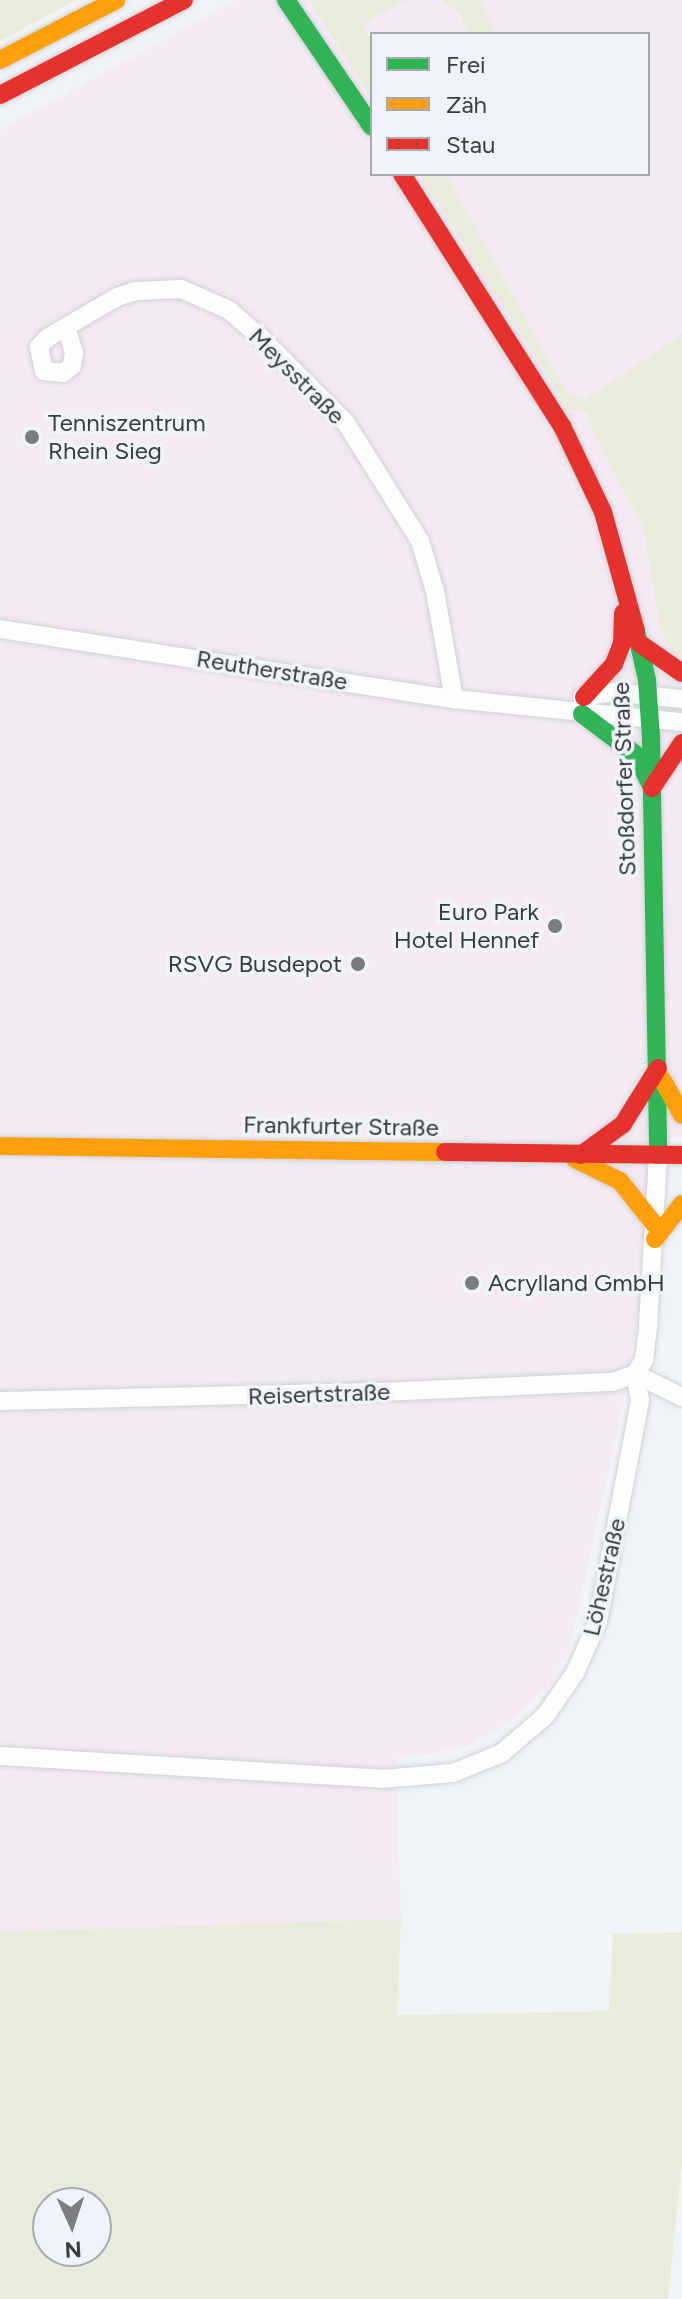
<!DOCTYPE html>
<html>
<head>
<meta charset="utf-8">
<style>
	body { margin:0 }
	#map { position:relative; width:682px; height:2299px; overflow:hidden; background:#f1f4f7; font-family:Figtree,sans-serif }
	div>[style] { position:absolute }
	.industrial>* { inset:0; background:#f4eaf4 }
	.green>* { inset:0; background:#e9ecdb }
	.roads { filter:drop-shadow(0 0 2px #cfd2d4) drop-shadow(0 0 2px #cfd2d4) }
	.street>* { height:18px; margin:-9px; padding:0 9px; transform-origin:9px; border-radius:9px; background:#fdfdfe }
	.fast>* { height:18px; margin:-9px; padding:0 9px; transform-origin:9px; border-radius:9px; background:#30b455 }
	.slow>* { height:18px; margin:-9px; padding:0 9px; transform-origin:9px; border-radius:9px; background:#ff9f0a }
	.jam>* { height:18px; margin:-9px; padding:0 9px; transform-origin:9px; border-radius:9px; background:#e5322d }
	.dots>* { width:22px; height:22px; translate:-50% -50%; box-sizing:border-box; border:4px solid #eef4fa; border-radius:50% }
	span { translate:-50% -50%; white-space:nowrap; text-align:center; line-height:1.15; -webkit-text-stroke:7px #eef4fa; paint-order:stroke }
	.street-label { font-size:24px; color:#3a3c3e }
	.poi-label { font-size:24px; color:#3a3c3e }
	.left { translate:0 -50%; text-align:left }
	.right { translate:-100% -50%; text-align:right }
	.legend { position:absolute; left:370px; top:32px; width:280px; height:144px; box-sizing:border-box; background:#eef4fa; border:2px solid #a6aaaf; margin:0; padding:10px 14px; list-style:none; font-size:24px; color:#3a3c3e }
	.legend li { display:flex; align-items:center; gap:16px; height:40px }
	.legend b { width:40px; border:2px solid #a6aaaf }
	.north { position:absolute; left:32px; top:2187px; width:80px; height:80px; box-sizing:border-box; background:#eef4fa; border:2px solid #a6aaaf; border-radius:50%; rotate:177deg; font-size:22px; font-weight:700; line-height:32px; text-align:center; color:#3a3c3e }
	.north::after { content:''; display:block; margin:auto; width:28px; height:36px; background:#7a7c7f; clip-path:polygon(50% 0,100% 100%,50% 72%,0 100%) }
</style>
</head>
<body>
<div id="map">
	<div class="industrial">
		<i style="clip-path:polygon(evenodd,236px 0,682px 0,682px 1138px,667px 1138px,621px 1417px,569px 1649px,552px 1681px,514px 1720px,465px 1747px,396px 1759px,401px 1919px,0 1932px,0 130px,236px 0,372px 34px,648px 34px,648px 174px,372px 174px,372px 34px)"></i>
	</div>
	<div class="green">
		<i style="clip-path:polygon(0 0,77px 0,0 41px)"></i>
		<i style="clip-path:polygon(309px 0,406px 0,362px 25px,372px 42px,372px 99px)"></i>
		<i style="clip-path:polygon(443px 0,480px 0,496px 31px,468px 34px,459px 14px)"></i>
		<i style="clip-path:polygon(420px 174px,446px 174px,567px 393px,585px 400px,682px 334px,682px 655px,673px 653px,660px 627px,643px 527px,591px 428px,587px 412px,569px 410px)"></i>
		<i style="clip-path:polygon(evenodd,401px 1919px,397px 2015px,609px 2011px,613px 1934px,682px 1932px,682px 2162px,668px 2299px,0 2299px,0 1932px,401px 1919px,48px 2203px,96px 2203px,96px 2251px,48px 2251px,48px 2203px)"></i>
	</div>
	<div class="roads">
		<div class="street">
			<i style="left:66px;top:327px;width:27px;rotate:73deg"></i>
			<i style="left:74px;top:353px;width:13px;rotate:99deg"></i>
			<i style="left:72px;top:366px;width:11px;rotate:142deg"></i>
			<i style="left:63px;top:373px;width:19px;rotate:-174deg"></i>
			<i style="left:44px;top:371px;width:25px;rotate:-102deg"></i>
			<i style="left:39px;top:347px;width:12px;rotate:-48deg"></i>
			<i style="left:47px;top:338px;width:22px;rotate:-30deg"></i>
			<i style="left:66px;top:327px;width:59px;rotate:-30.5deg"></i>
			<i style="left:117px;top:297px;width:19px;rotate:-18deg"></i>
			<i style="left:135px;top:291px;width:46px;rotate:-2.5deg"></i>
			<i style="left:181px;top:289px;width:52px;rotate:23.6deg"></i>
			<i style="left:229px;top:310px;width:38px;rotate:41deg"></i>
			<i style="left:258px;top:335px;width:124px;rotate:45deg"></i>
			<i style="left:346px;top:423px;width:139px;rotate:57.9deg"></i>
			<i style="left:420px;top:541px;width:52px;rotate:73.3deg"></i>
			<i style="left:435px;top:591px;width:110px;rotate:80deg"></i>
			<i style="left:0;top:629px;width:459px;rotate:8.8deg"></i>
			<i style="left:454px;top:699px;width:229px;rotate:5.8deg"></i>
			<i style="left:582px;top:697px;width:31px;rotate:-9deg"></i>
			<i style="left:613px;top:692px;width:69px;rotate:5.8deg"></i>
			<i style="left:0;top:1401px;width:380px;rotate:-1.4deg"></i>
			<i style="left:380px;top:1392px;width:233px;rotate:-2.5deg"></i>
			<i style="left:613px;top:1382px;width:23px;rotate:-20deg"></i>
			<i style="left:635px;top:1374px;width:52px;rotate:26.1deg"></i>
			<i style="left:0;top:1756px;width:383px;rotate:3.4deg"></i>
			<i style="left:382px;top:1779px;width:71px;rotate:-4.8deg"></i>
			<i style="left:453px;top:1773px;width:53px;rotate:-22.2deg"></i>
			<i style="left:502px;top:1753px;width:57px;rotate:-40.7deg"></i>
			<i style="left:545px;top:1716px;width:52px;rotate:-55.1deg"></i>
			<i style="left:575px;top:1673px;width:57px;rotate:-66.1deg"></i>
			<i style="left:598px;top:1621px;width:225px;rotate:-79.2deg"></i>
			<i style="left:640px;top:1400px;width:26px;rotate:-101deg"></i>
			<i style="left:635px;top:1374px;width:17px;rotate:-57deg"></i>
			<i style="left:644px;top:1360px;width:35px;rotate:-83deg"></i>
			<i style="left:648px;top:1325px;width:170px;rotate:-86.6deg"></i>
		</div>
		<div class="fast">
			<i style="left:286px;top:0;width:153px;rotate:55.9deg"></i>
			<i style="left:636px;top:631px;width:50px;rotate:77.3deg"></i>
			<i style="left:647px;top:680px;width:57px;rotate:86deg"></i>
			<i style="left:651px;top:737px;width:418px;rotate:89deg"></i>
			<i style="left:582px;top:714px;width:66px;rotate:37deg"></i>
			<i style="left:635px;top:754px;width:34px;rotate:63deg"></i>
		</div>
		<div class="slow">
			<i style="left:0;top:60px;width:131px;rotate:-27.3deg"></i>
			<i style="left:662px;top:1079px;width:41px;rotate:60.9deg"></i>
			<i style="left:0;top:1146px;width:445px;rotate:0.8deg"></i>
			<i style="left:575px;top:1159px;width:50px;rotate:26.1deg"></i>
			<i style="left:620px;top:1181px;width:56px;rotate:51.5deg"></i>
			<i style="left:655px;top:1239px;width:44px;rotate:-52.4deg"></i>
		</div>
		<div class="jam">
			<i style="left:0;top:95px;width:207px;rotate:-27.3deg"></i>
			<i style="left:402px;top:174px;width:299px;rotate:57.6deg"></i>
			<i style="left:562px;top:426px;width:95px;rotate:64.5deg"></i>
			<i style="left:603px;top:512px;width:123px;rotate:74.5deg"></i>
			<i style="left:639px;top:643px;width:52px;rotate:34.9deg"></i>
			<i style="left:584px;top:697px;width:45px;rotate:-47.7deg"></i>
			<i style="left:614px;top:664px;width:22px;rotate:-69deg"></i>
			<i style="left:622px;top:643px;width:30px;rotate:-88deg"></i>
			<i style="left:652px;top:788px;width:54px;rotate:-56.3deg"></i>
			<i style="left:445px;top:1152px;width:237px;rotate:0.7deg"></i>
			<i style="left:581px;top:1155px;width:52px;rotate:-36.4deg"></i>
			<i style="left:623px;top:1124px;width:66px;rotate:-58deg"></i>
		</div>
	</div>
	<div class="dots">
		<i style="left:32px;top:437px;background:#7a7c7f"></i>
		<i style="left:555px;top:926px;background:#7a7c7f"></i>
		<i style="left:358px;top:964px;background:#7a7c7f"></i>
		<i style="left:472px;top:1283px;background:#7a7c7f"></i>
	</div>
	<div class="street-label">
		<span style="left:297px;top:376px;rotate:45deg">Meysstraße</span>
		<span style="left:272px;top:670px;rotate:9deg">Reutherstraße</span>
		<span style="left:624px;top:779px;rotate:-92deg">Stoßdorfer Straße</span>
		<span style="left:341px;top:1126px;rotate:1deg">Frankfurter Straße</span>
		<span style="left:319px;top:1394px;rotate:-2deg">Reisertstraße</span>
		<span style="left:604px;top:1577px;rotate:-77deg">Löhestraße</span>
	</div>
	<div class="poi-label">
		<span class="left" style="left:48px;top:437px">Tenniszentrum<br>Rhein Sieg</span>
		<span class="right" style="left:539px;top:926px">Euro Park<br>Hotel Hennef</span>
		<span class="right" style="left:342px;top:964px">RSVG Busdepot</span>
		<span class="left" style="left:488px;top:1283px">Acrylland GmbH</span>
	</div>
	<ul class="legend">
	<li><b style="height:10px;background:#30b455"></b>Frei</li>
	<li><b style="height:10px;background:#ff9f0a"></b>Zäh</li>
	<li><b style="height:10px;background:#e5322d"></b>Stau</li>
	</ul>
	<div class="north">N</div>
</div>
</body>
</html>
